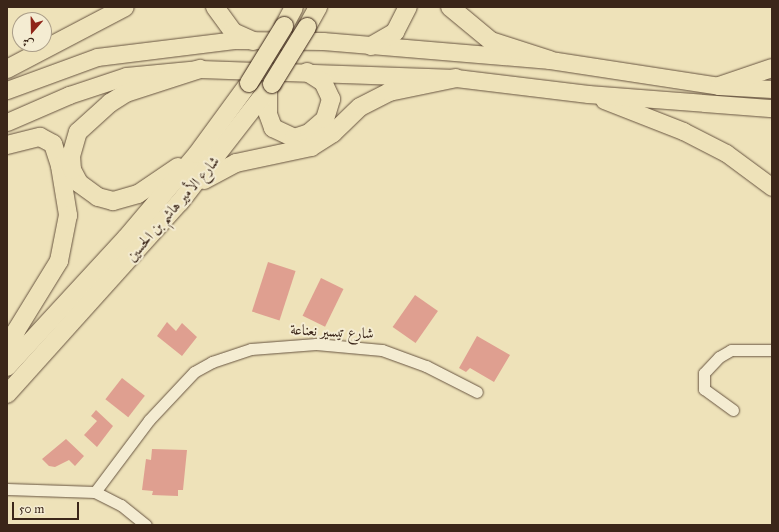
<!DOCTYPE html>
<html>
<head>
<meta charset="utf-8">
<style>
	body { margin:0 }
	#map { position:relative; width:779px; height:532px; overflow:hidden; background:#eee2b9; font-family:"IM FELL Great Primer",Amiri,serif }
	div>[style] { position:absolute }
	.building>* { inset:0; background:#df9f90; transform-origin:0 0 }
	.roads { filter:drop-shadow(0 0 1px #685541) drop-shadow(0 0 1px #685541) }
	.minor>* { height:11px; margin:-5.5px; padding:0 5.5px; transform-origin:5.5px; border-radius:5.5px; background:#f4ecd2 }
	.primary>* { height:17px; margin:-8.5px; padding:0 8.5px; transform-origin:8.5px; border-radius:8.5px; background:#eee2b9 }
	.trunk>* { height:18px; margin:-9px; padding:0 9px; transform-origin:9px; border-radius:9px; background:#eee2b9 }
	.bridges { filter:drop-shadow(0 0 1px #3b2619) drop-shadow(0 0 1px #3b2619) }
	.trunk-bridge>* { height:18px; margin:-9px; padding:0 9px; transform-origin:9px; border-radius:9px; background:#eee2b9 }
	span { translate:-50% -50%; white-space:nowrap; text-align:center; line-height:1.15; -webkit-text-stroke:4px #f4ecd2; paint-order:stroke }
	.street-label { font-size:15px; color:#3b2619 }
	.frame { position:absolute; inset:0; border:8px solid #3b2619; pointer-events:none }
	.north { position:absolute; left:12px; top:12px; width:40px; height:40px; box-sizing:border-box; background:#f4ecd2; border:1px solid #aa9d88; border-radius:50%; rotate:200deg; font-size:11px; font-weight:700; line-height:16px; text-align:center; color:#3b2619 }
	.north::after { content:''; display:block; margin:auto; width:14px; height:18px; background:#8f2418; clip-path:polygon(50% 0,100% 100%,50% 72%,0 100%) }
	.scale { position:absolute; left:12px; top:502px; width:67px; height:18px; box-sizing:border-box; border:2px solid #3b2619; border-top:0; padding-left:5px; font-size:12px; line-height:14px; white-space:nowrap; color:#3b2619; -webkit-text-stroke:3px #f4ecd2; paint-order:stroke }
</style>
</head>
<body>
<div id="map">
	<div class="building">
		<i style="left:268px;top:262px;width:29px;height:52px;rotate:18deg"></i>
		<i style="left:321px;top:278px;width:25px;height:42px;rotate:26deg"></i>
		<i style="left:415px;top:295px;width:28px;height:39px;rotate:35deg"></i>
		<i style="clip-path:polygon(167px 322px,176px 331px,182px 323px,197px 337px,182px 356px,157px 336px)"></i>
		<i style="clip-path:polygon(477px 336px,510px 355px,494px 382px,470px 368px,466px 372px,459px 368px)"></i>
		<i style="left:122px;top:378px;width:29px;height:27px;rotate:38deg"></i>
		<i style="clip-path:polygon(96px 410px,113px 426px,97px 447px,84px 435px,97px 421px,91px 416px)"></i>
		<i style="clip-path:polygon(66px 439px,84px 456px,75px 466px,69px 460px,55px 467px,49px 466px,42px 459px)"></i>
		<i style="clip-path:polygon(152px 449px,187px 450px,183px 490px,178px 490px,178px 496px,152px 495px,153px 491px,142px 490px,146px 459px,151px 460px)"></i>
	</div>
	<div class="roads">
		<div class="minor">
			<i style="left:733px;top:410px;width:36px;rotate:-144deg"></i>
			<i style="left:704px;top:389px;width:16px;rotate:-90deg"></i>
			<i style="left:704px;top:373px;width:22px;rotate:-47deg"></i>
			<i style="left:719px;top:357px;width:14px;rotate:-30deg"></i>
			<i style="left:731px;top:350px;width:41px"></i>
			<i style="left:7px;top:489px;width:88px;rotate:2deg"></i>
			<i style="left:95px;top:492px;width:29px;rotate:27deg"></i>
			<i style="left:121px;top:505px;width:32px;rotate:39deg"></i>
			<i style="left:95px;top:492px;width:90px;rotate:-53.1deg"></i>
			<i style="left:149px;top:420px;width:66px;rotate:-46.8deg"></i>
			<i style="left:194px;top:372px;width:21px;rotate:-29deg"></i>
			<i style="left:212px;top:362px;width:41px;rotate:-18.4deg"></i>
			<i style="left:251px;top:349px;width:65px;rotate:-4.4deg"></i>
			<i style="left:316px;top:344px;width:66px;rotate:5.2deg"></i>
			<i style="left:382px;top:350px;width:47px;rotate:20deg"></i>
			<i style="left:426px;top:366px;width:57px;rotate:27deg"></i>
		</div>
		<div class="primary">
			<i style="left:7px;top:90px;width:96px;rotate:-20.1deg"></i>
			<i style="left:97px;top:57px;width:140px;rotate:-7deg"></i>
			<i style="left:236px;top:40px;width:87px;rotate:0.7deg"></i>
			<i style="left:323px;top:41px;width:228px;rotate:4.8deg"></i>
			<i style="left:550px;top:60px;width:171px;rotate:8.7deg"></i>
			<i style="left:719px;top:86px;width:53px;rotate:3.2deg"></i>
			<i style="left:604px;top:100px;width:85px;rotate:21.4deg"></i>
			<i style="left:683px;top:131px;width:48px;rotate:27.1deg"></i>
			<i style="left:726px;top:153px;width:57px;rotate:36.5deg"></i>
			<i style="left:7px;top:122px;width:68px;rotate:-23.5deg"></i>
			<i style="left:69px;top:95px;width:60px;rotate:-18.4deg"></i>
			<i style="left:126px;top:76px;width:74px;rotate:-5.4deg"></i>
			<i style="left:200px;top:69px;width:256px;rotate:2deg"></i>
			<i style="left:456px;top:78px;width:133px;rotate:6.9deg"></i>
			<i style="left:588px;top:94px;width:185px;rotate:4.4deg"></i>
		</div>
		<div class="trunk">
			<i style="left:215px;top:7px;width:31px;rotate:54deg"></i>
			<i style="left:233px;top:32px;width:22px;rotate:24deg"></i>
			<i style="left:450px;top:7px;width:53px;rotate:39.7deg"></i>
			<i style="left:491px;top:41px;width:62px;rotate:17.9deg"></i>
			<i style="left:284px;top:26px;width:21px;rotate:-62deg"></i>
			<i style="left:307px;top:27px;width:23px;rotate:-61deg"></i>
			<i style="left:371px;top:46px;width:28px;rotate:-30deg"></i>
			<i style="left:395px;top:32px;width:28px;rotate:-63deg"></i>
			<i style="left:7px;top:69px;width:133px;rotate:-27.7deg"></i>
			<i style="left:719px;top:86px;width:56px;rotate:-18.8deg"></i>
			<i style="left:268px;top:90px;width:24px;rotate:90deg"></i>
			<i style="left:268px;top:114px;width:15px;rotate:70deg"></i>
			<i style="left:273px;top:128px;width:23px;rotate:25deg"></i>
			<i style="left:294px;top:138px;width:16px;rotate:-18deg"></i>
			<i style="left:309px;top:133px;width:21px;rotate:-41deg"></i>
			<i style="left:325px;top:119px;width:21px;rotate:-73deg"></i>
			<i style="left:331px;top:99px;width:19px;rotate:-115deg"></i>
			<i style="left:323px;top:82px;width:19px;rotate:-148deg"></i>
			<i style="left:7px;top:145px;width:34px;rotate:-14deg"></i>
			<i style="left:40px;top:137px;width:15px;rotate:28deg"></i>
			<i style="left:53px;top:144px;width:23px;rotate:72deg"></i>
			<i style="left:60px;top:166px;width:50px;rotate:80.7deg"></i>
			<i style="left:68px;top:215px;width:47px;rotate:101.1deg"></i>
			<i style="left:59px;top:261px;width:82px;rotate:121.6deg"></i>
			<i style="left:16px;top:331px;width:29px;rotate:108deg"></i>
			<i style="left:178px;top:167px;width:48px;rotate:146deg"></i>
			<i style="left:138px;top:194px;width:26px;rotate:164deg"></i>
			<i style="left:113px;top:201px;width:16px;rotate:-165deg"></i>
			<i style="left:98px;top:197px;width:24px;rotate:-144deg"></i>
			<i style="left:79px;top:183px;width:15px;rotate:-118deg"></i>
			<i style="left:72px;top:170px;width:14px;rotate:-94deg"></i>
			<i style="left:71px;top:156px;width:25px;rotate:-74deg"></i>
			<i style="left:78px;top:132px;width:43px;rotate:-42.2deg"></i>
			<i style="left:110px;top:103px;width:19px;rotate:-32deg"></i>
			<i style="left:126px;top:93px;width:78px;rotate:-18deg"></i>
			<i style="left:204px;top:180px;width:36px;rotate:-28deg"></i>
			<i style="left:236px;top:163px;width:77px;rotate:-12deg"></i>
			<i style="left:311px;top:147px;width:26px;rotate:-32deg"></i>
			<i style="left:333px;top:133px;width:37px;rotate:-44deg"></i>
			<i style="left:360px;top:107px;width:33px;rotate:-27deg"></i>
			<i style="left:389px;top:92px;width:68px;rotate:-11.8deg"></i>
			<i style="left:7px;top:367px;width:176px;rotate:-47.3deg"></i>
			<i style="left:126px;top:238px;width:110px;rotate:-49.8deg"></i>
			<i style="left:197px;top:154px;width:88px;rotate:-53.8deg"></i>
			<i style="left:7px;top:394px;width:258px;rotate:-48deg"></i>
			<i style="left:180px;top:202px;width:150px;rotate:-52.1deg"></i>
		</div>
	</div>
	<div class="bridges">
		<div class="trunk-bridge">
			<i style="left:249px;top:83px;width:67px;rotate:-58.4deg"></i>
			<i style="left:272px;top:84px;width:67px;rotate:-58.4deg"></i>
		</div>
	</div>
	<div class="street-label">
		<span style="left:173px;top:209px;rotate:-49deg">شارع الأمير هاشم بن الحسين</span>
		<span style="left:332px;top:332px;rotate:3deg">شارع تيسير نعناعة</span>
	</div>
	<div class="frame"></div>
	<div class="north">ش</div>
	<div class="scale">50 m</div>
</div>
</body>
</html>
